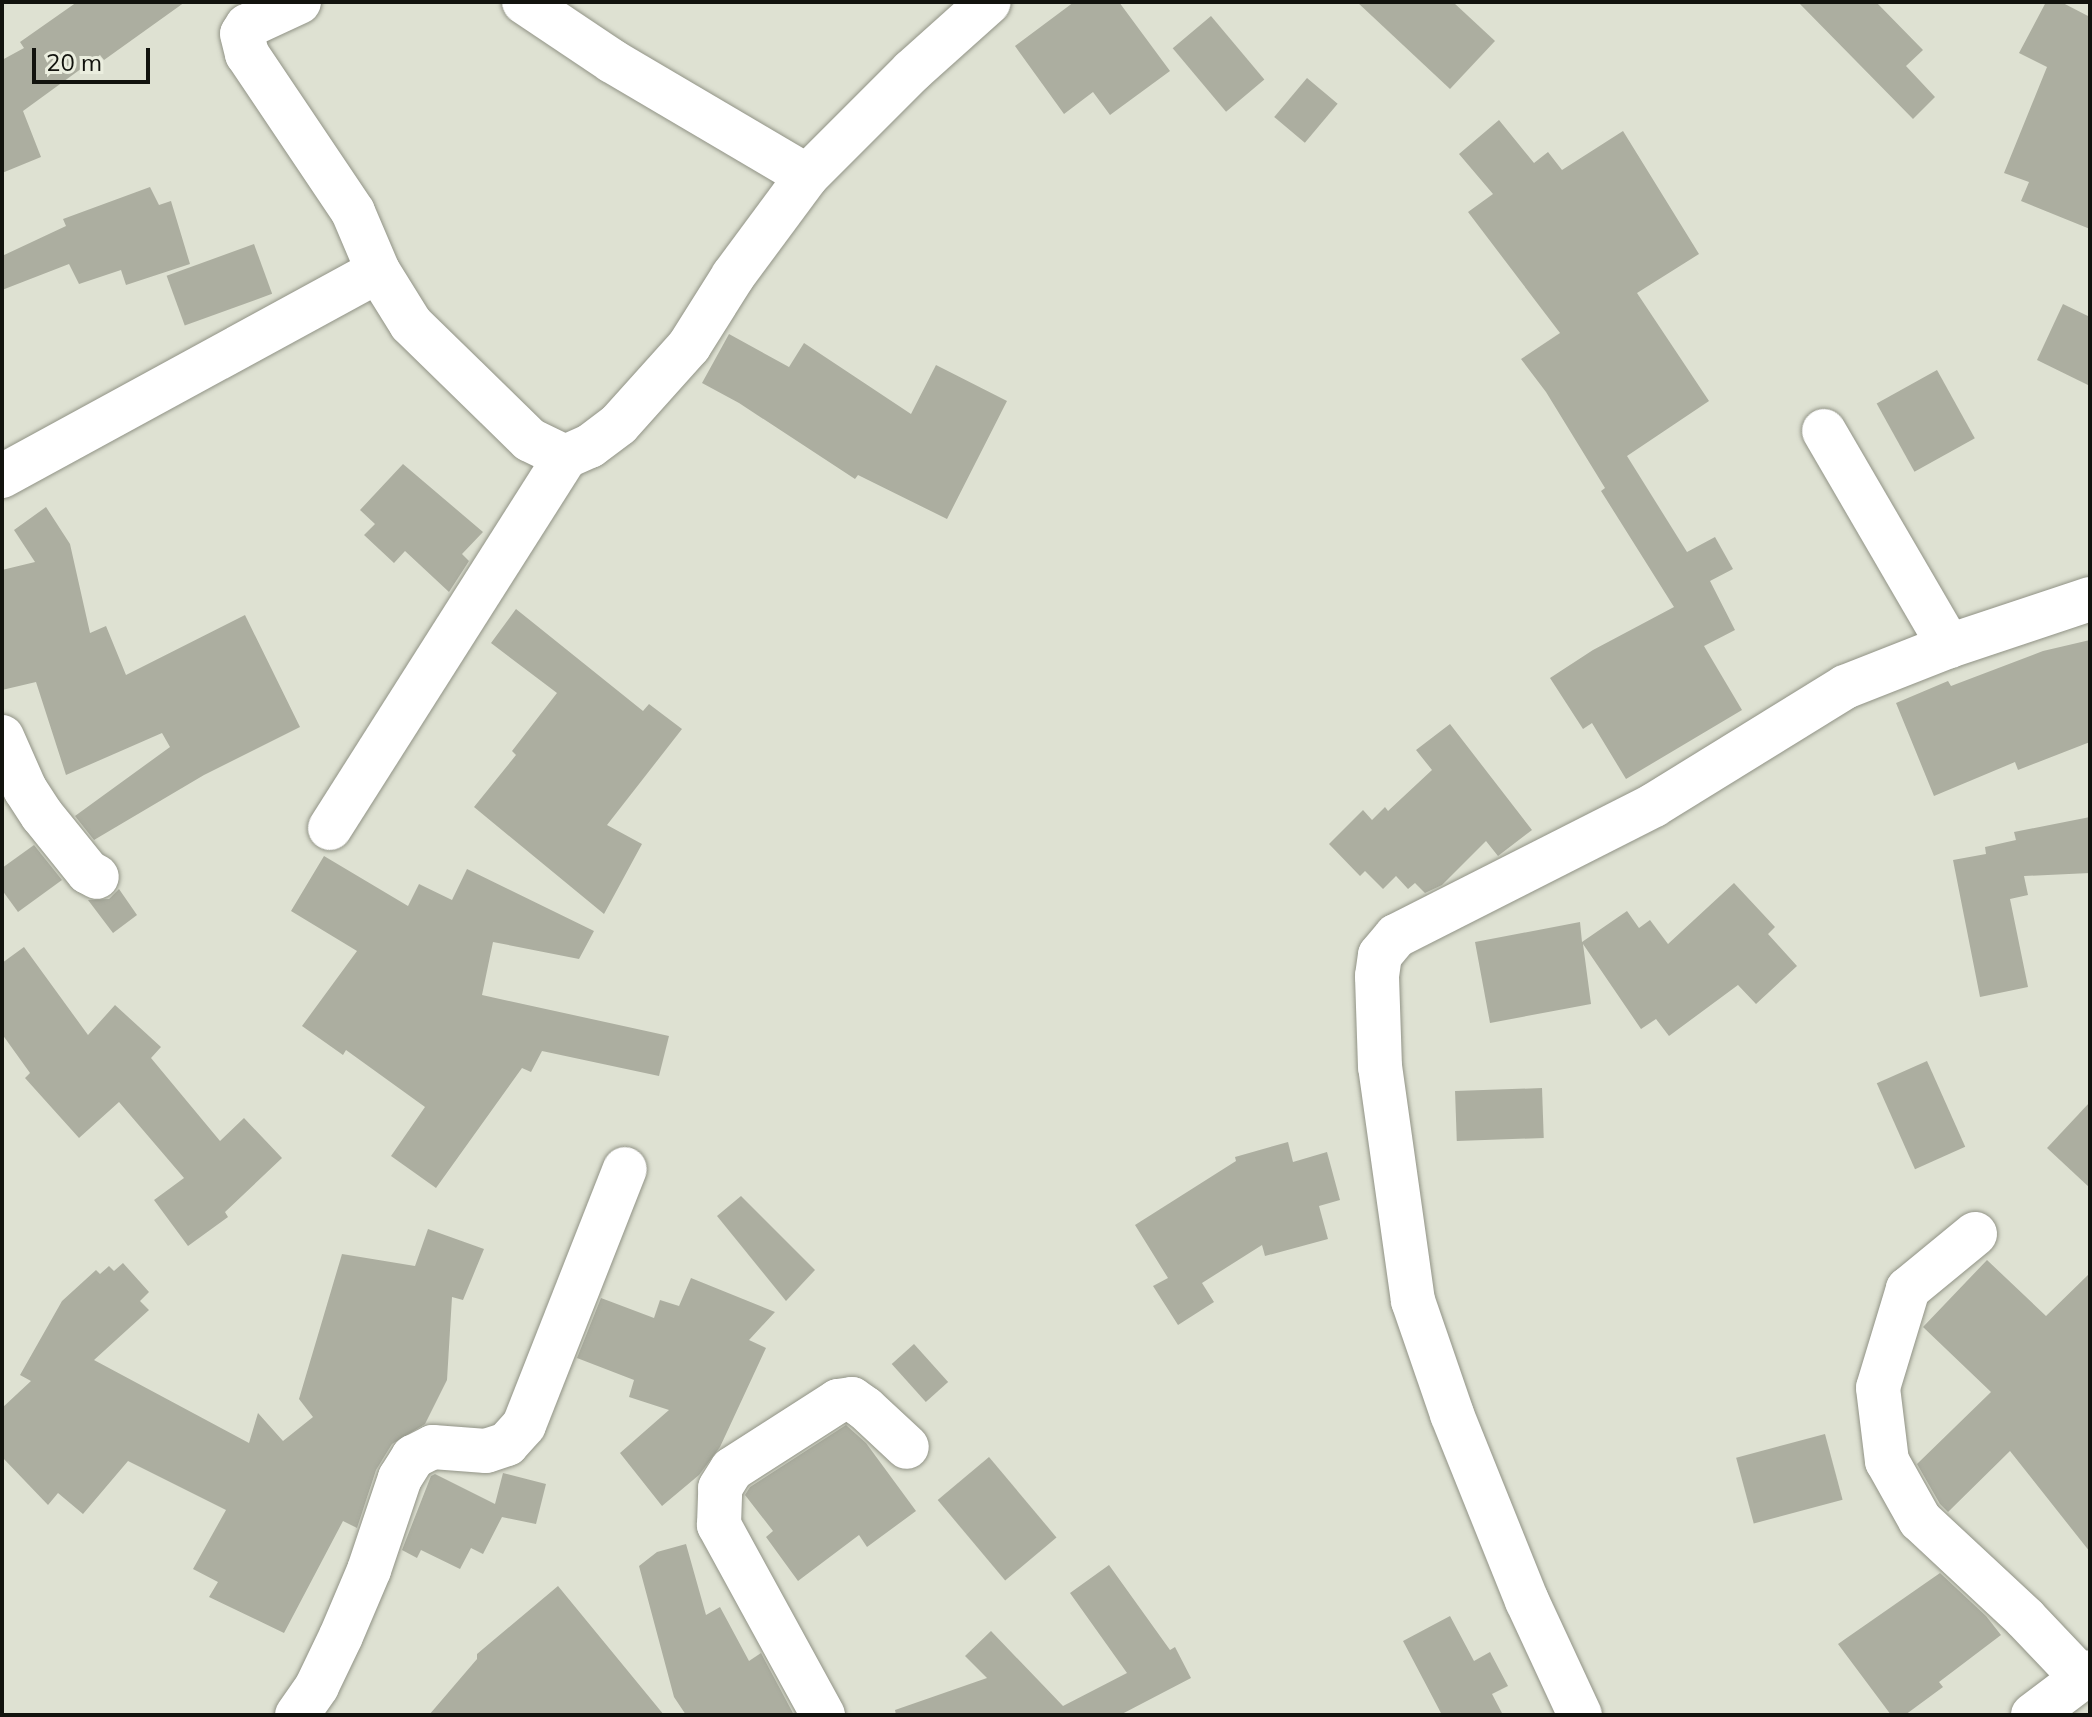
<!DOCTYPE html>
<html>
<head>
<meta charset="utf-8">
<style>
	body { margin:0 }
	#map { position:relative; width:2092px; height:1717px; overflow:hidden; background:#dee1d2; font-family:Mulish,sans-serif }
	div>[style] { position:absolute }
	.building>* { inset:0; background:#acaea0; transform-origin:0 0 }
	.roads { filter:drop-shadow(0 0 2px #919386) drop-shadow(0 0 2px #919386) }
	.minor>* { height:44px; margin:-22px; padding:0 22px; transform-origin:22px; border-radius:22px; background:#fff }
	span { translate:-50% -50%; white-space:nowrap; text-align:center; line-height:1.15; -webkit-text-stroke:8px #ebeedf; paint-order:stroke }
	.frame { position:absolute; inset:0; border:4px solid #12130e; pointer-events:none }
	.scale { position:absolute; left:32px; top:48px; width:118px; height:36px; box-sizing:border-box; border:4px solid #12130e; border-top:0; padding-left:10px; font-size:24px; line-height:28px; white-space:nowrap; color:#12130e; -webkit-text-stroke:6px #ebeedf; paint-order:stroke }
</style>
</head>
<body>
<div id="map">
	<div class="building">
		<i style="clip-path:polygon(77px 2px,185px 2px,104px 60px,100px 55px,23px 111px,41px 157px,2px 173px,2px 60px,24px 48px,20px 42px)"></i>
		<i style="clip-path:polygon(1074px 2px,1119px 2px,1170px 71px,1110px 115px,1093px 92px,1064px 114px,1015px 46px)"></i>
		<i style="clip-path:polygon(1357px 2px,1453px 2px,1495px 41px,1450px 89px)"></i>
		<i style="clip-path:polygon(1798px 2px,1876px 2px,1923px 50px,1906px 66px,1935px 97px,1913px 119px)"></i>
		<i style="clip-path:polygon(2046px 2px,2061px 2px,2090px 17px,2090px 229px,2021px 201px,2029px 182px,2004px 173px,2047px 67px,2019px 53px)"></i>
		<i style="left:1211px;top:16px;width:83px;height:50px;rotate:50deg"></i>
		<i style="left:1307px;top:78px;width:40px;height:51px;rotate:40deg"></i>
		<i style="clip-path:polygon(1499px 120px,1534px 163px,1548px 152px,1562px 170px,1623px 131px,1699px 254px,1637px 293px,1709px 401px,1627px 456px,1687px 552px,1715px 537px,1733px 569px,1710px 581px,1735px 630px,1704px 646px,1742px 710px,1626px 779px,1592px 723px,1583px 729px,1550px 678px,1593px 650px,1674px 607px,1601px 491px,1605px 488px,1546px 392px,1521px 359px,1560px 333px,1468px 212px,1493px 194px,1459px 154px)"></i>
		<i style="clip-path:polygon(150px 187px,159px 205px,171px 201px,190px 264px,126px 285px,121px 270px,79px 284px,69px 264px,2px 290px,2px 256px,66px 226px,63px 219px)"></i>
		<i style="left:254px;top:244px;width:53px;height:93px;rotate:70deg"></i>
		<i style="clip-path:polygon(2063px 304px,2090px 317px,2090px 386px,2037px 360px)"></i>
		<i style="clip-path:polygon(729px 334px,789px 367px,804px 343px,911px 414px,936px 365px,1007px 401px,947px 519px,858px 475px,855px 479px,739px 403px,702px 383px)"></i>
		<i style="left:1937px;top:370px;width:78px;height:69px;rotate:61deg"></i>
		<i style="clip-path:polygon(403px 464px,483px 532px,462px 554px,469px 561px,449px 592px,405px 551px,394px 563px,364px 535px,375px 524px,360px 510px)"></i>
		<i style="clip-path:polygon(46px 507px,70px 544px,90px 633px,106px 626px,126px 675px,245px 615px,300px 727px,204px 775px,94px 840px,75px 816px,170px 747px,162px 733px,66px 775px,36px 682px,2px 690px,2px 570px,35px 562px,14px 530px)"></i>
		<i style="clip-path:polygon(516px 609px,643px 711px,649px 704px,682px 729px,607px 825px,642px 844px,604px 914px,474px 807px,516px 755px,512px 751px,557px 693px,491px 643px)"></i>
		<i style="clip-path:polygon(2090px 640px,2090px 742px,2018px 770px,2015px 762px,1934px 796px,1896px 703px,1948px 681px,1951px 686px,2043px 651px)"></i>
		<i style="clip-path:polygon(1450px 724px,1532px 830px,1498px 856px,1486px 841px,1442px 885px,1425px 893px,1415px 883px,1408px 889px,1396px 876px,1383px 889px,1365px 871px,1360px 876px,1329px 844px,1363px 810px,1372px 820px,1385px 807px,1388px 811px,1432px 770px,1416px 750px)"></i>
		<i style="clip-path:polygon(2090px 817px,2090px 873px,2024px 876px,2028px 895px,2010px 899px,2028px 987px,1980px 997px,1953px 860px,1986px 854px,1985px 847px,2016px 840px,2014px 832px)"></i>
		<i style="clip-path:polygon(34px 845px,62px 880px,18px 912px,2px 890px,2px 868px)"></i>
		<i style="clip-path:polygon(324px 856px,408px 906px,419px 884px,452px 900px,467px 869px,594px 931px,579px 959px,493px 942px,482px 995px,669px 1036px,659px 1076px,542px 1051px,531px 1072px,522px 1068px,436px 1188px,391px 1156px,425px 1107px,346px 1050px,343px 1055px,302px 1026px,357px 951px,291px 911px)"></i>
		<i style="clip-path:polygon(1734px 883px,1775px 927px,1768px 934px,1797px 966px,1756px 1004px,1738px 985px,1669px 1036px,1656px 1019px,1641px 1029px,1583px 944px,1591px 1004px,1490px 1023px,1475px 942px,1580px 922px,1582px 942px,1627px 911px,1639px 928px,1650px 920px,1668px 944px)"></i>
		<i style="clip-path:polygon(119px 889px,137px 915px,113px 933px,88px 900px,109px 899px)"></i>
		<i style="clip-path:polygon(24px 947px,88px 1035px,115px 1005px,161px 1047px,151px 1058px,220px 1141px,244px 1118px,282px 1158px,225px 1212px,228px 1217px,188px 1246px,154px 1200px,184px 1178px,119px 1102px,79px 1138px,25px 1078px,30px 1073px,2px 1034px,2px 963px)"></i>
		<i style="left:1927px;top:1061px;width:94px;height:55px;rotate:66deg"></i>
		<i style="left:1542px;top:1088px;width:50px;height:87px;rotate:88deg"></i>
		<i style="clip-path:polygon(2090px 1102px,2090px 1188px,2047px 1148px)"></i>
		<i style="clip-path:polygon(1288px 1142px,1293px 1162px,1327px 1152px,1340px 1200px,1319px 1206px,1328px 1239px,1265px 1256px,1262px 1245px,1202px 1283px,1214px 1302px,1178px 1325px,1153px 1286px,1168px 1278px,1135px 1225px,1236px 1161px,1235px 1157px)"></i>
		<i style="clip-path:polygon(741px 1196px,815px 1270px,786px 1301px,717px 1216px)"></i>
		<i style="clip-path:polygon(428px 1229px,484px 1249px,463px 1300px,452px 1297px,447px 1380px,425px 1424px,392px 1444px,376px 1470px,357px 1528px,343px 1521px,284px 1633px,209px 1597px,218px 1582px,193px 1569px,226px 1510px,128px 1461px,83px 1514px,58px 1493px,48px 1505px,2px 1457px,2px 1408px,31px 1381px,20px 1375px,62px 1301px,96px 1270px,100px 1274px,109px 1266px,114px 1271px,123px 1263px,149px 1292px,140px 1301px,149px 1310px,94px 1360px,249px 1443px,258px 1413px,283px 1441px,313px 1417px,299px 1399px,342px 1254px,415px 1266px)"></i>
		<i style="clip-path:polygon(1987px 1260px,2046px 1316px,2090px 1273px,2090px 1552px,2010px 1451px,1948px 1512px,1940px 1504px,1917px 1464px,1991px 1392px,1923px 1327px)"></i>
		<i style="clip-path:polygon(691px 1278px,775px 1312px,749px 1340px,766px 1348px,720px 1447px,699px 1475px,662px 1506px,620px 1453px,669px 1410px,629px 1397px,634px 1380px,577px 1358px,601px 1298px,654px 1318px,660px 1300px,679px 1306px)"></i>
		<i style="left:914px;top:1344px;width:51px;height:30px;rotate:48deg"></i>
		<i style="clip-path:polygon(846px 1425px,866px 1443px,916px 1511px,867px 1547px,859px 1535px,798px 1581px,766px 1537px,773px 1531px,745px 1495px,750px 1487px)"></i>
		<i style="left:1825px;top:1434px;width:68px;height:92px;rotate:75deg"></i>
		<i style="left:989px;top:1457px;width:105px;height:67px;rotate:50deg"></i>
		<i style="clip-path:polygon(503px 1473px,546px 1484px,536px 1524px,502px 1517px,483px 1554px,471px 1548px,460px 1569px,421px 1550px,417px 1558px,402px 1550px,431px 1476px,435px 1474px,495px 1504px)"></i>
		<i style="clip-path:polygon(686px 1544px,706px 1615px,720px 1607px,749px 1661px,761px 1653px,794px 1715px,686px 1715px,674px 1697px,639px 1566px,657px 1552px)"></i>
		<i style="clip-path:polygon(1109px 1565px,1170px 1650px,1175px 1647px,1191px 1678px,1120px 1715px,896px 1715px,895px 1710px,987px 1678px,965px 1656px,991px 1631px,1063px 1706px,1127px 1673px,1070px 1593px)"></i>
		<i style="clip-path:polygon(1940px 1573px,1986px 1616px,2001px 1635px,1939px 1682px,1943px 1687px,1905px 1715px,1891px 1715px,1838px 1644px)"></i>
		<i style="clip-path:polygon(558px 1586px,664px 1715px,429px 1715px,477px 1659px,477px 1654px)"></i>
		<i style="clip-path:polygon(1450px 1616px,1474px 1661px,1490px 1652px,1508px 1686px,1492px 1694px,1503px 1715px,1442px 1715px,1403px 1641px)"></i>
	</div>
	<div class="roads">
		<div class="minor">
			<i style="left:299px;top:2px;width:57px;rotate:155.2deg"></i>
			<i style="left:247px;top:26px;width:9px;rotate:122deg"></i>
			<i style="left:242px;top:34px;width:21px;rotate:76deg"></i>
			<i style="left:247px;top:54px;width:190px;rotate:56.1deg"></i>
			<i style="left:353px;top:212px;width:64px;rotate:67deg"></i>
			<i style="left:378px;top:271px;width:62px;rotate:58.1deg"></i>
			<i style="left:411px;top:324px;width:166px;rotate:44.3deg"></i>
			<i style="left:530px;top:440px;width:39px;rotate:26deg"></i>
			<i style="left:565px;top:457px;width:27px;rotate:-24deg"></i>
			<i style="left:590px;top:446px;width:36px;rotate:-37deg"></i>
			<i style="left:619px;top:424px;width:105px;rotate:-48.1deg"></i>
			<i style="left:689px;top:346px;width:83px;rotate:-57.8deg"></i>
			<i style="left:733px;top:276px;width:124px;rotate:-53.5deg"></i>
			<i style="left:807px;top:176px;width:148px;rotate:-45deg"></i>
			<i style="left:912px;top:71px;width:103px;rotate:-41.9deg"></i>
			<i style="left:524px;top:2px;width:106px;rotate:33.8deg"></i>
			<i style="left:612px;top:61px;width:226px;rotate:30.5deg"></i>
			<i style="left:1824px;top:431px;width:249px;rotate:59.8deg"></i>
			<i style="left:2px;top:476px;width:428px;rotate:-28.6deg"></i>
			<i style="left:2px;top:737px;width:57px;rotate:66.1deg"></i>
			<i style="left:25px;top:789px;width:31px;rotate:57deg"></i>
			<i style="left:42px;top:815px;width:73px;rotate:51.1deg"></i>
			<i style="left:88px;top:872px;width:10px;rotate:29deg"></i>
			<i style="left:330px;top:828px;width:439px;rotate:-57.6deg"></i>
			<i style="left:1975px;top:1234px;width:87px;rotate:140.6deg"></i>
			<i style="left:1908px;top:1289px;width:103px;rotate:106.9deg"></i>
			<i style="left:1878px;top:1388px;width:74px;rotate:83deg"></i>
			<i style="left:1887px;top:1461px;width:68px;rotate:60.8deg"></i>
			<i style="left:1920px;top:1520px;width:144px;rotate:43deg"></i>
			<i style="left:2025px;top:1618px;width:83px;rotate:46.5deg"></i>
			<i style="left:297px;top:1715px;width:35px;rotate:-55deg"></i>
			<i style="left:317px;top:1686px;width:55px;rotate:-64.4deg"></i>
			<i style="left:341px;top:1636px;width:72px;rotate:-67deg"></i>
			<i style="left:369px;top:1570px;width:97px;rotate:-71.4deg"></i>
			<i style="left:400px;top:1478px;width:25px;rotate:-58deg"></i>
			<i style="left:413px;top:1457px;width:22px;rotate:-27deg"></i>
			<i style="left:433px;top:1447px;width:53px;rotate:4.3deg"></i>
			<i style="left:486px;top:1451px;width:22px;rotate:-18deg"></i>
			<i style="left:507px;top:1444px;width:25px;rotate:-48deg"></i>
			<i style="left:524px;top:1425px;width:275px;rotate:-68.5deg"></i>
			<i style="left:823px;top:1715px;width:217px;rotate:-118.7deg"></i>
			<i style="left:719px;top:1525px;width:37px;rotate:-88deg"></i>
			<i style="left:720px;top:1488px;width:22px;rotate:-58deg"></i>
			<i style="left:732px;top:1469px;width:126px;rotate:-32.7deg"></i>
			<i style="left:838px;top:1401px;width:14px;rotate:-8deg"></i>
			<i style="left:852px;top:1399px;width:16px;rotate:35deg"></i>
			<i style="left:865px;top:1408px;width:57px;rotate:42.9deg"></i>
			<i style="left:1580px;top:1715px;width:126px;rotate:-114.9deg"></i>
			<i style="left:1527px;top:1601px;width:201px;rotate:-111.9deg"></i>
			<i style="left:1452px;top:1414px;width:120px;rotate:-109deg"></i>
			<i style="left:1413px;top:1301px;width:236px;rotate:-98deg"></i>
			<i style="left:1380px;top:1067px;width:91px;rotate:-91.9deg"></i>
			<i style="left:1377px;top:976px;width:21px;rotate:-82deg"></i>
			<i style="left:1380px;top:955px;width:25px;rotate:-50deg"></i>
			<i style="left:1396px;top:936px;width:289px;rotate:-26.9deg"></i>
			<i style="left:1654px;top:805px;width:225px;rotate:-31.7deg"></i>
			<i style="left:1845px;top:687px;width:112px;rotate:-21.5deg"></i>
			<i style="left:1949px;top:646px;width:149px;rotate:-18.4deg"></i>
			<i style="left:2033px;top:1715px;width:71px;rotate:-37deg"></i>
		</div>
	</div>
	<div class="frame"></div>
	<div class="scale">20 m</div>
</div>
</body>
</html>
